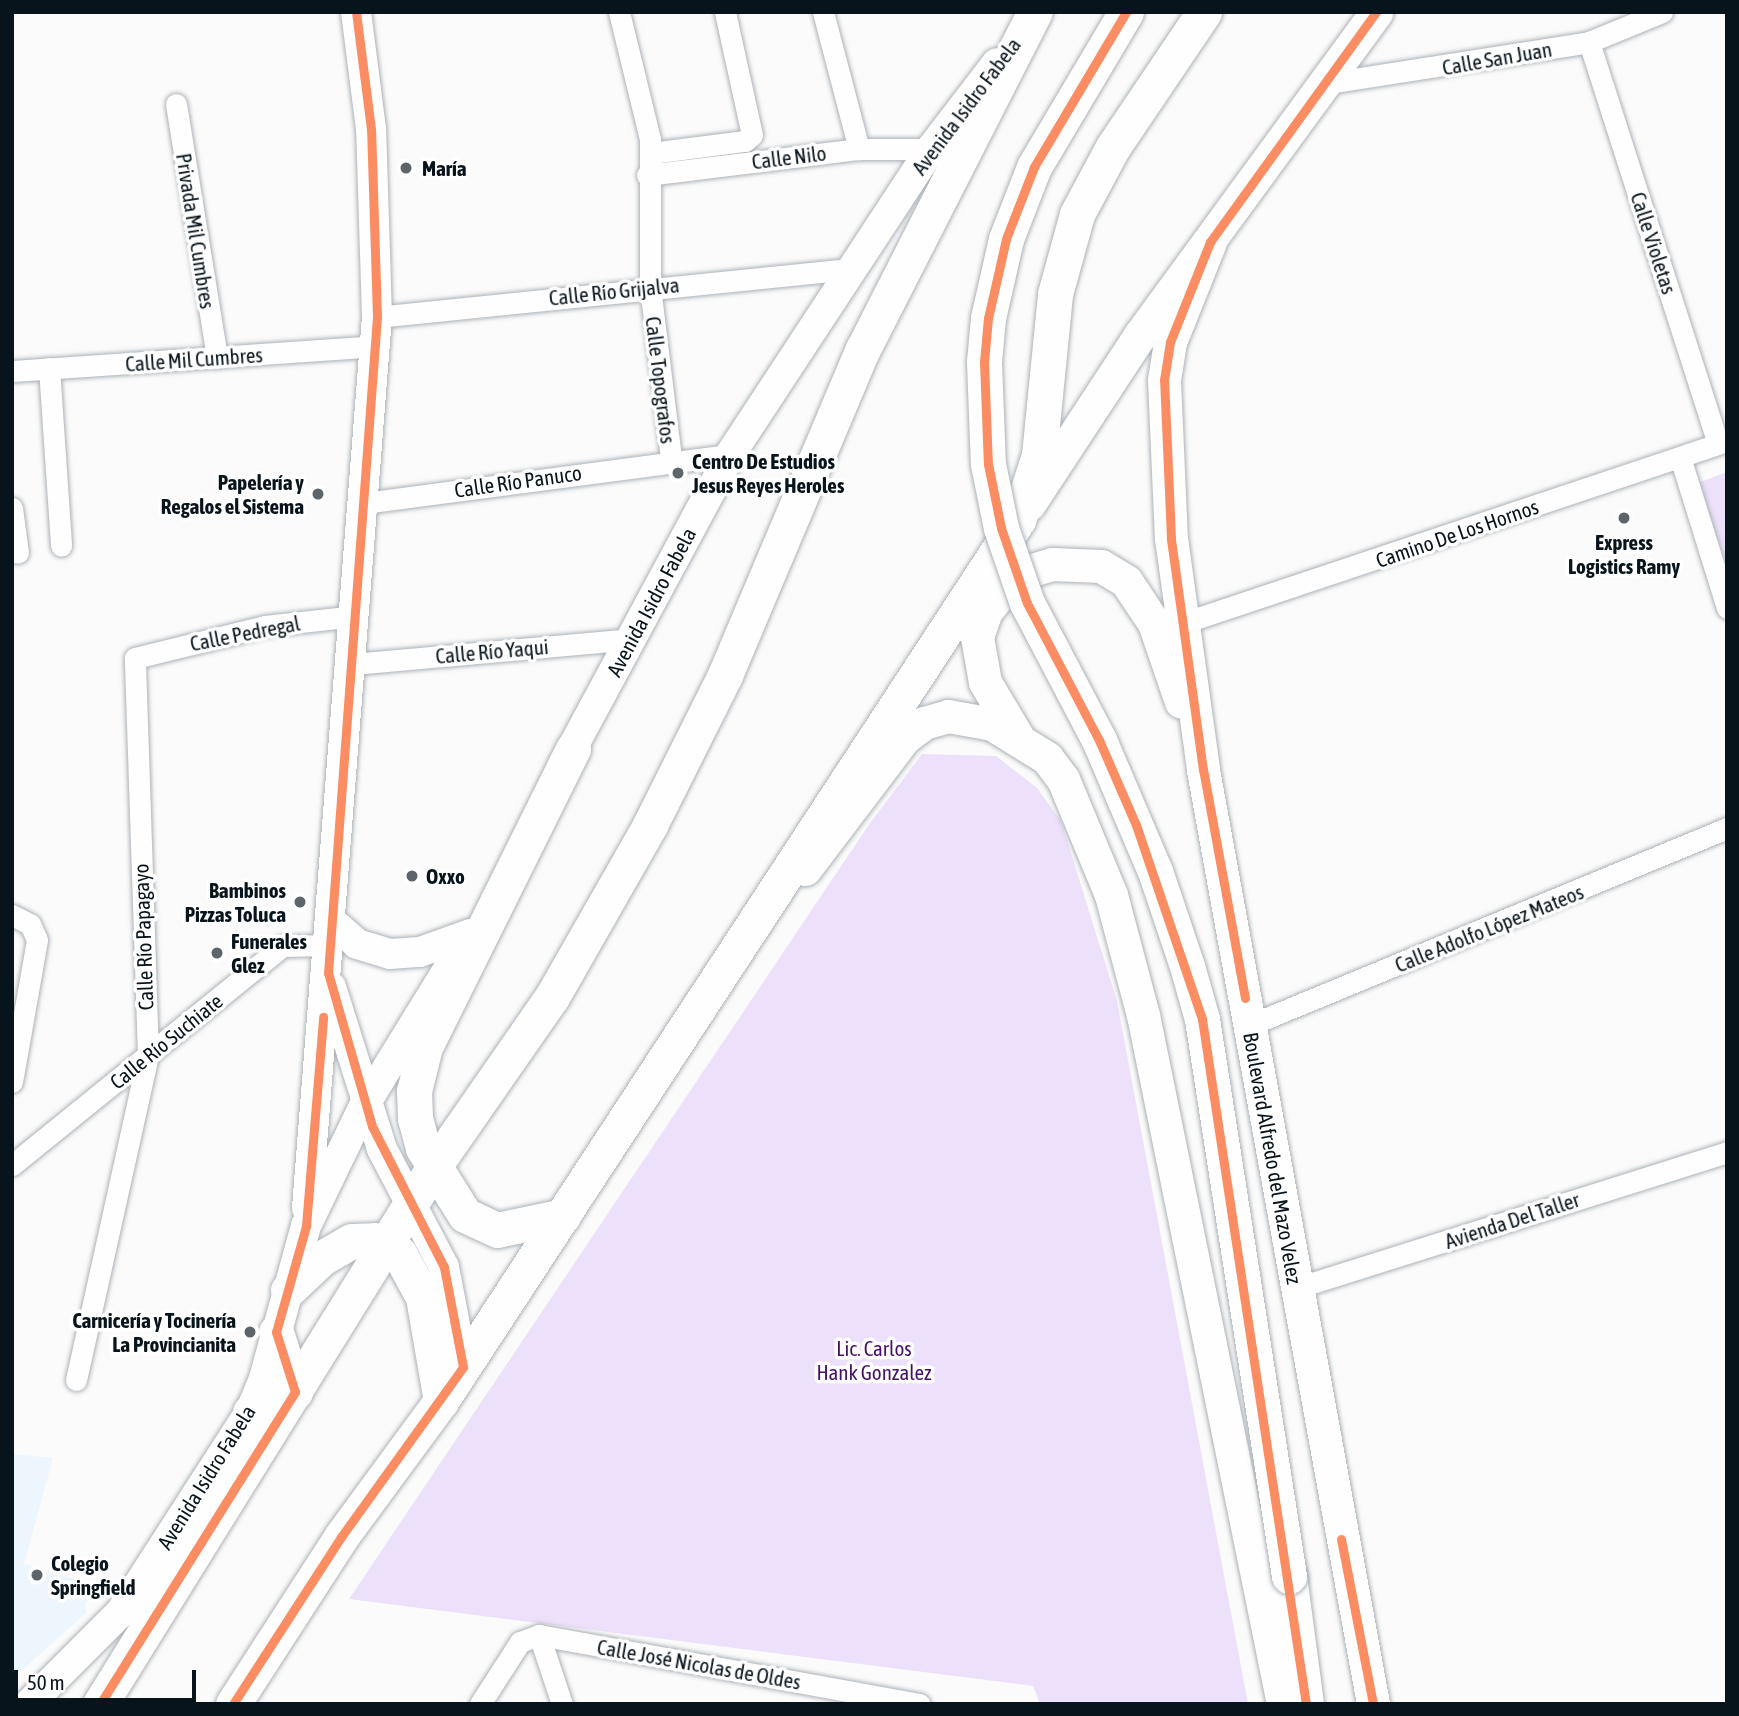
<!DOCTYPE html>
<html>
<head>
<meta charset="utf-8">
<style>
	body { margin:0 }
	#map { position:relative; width:1739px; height:1716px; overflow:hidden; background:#fbfbfb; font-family:"Asap Condensed",sans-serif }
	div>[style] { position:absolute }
	.built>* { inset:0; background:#edf6fd }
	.green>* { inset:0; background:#ece0fa }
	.roads { filter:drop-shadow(0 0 2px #acb2b7) drop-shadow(0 0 2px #acb2b7) }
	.minor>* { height:21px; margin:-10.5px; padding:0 10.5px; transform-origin:10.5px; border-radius:10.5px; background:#fefefe }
	.secondary>* { height:30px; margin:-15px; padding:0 15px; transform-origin:15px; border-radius:15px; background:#fefefe }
	.primary>* { height:33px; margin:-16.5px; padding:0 16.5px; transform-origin:16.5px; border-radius:16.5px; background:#fefefe }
	.trunk>* { height:35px; margin:-17.5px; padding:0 17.5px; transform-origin:17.5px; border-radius:17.5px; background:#fefefe }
	.bridges { filter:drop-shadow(0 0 2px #acb2b7) drop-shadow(0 0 2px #acb2b7) }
	.trunk-bridge>* { height:35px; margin:-17.5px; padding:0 17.5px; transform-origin:17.5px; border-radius:17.5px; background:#fefefe }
	.bus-1>* { height:9px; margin:-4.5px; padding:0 4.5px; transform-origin:4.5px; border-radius:4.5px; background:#fc8d62 }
	.dots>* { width:19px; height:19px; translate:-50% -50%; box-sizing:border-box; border:4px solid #fff; border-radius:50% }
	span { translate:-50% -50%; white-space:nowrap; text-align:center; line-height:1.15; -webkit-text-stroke:7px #fff; paint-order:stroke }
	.street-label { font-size:21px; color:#08141c }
	.poi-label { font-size:21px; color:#08141c; font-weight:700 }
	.left { translate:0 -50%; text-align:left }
	.right { translate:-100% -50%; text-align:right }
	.park-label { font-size:21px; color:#47106b }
	.frame { position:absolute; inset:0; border:14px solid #08141c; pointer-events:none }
	.scale { position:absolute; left:14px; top:1670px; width:182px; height:32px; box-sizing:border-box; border:4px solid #08141c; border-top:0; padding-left:9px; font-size:21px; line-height:24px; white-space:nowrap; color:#08141c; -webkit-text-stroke:5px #fff; paint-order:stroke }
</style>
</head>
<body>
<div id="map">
	<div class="built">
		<i style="clip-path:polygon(12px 1454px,53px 1458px,24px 1564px,98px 1586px,85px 1604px,86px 1613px,12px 1679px)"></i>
	</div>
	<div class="green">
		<i style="clip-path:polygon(1727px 472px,1727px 565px,1698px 483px)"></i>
		<i style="clip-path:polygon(922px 754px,996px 756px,1037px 788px,1061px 821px,1117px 1001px,1248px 1704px,1040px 1704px,1033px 1686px,349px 1599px,868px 826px)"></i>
	</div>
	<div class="roads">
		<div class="minor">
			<i style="left:619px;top:12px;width:131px;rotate:76.3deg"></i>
			<i style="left:650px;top:139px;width:148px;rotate:90deg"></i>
			<i style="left:650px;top:287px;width:173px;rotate:83deg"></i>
			<i style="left:823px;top:12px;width:142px;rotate:75.3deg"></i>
			<i style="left:1589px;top:42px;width:422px;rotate:72.2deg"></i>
			<i style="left:1328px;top:83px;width:264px;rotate:-8.9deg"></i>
			<i style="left:1589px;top:42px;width:79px;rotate:-22.3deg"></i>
			<i style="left:176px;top:104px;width:257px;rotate:80.8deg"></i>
			<i style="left:651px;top:153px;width:95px;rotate:-7.3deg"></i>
			<i style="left:745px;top:141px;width:9px;rotate:-41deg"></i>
			<i style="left:752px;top:135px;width:126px;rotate:-102.4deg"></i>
			<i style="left:647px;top:175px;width:214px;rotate:-7deg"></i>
			<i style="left:859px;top:149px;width:72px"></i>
			<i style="left:377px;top:317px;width:477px;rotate:-5.8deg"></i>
			<i style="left:49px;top:368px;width:178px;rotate:86.1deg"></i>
			<i style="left:12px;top:371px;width:364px;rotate:-3.9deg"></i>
			<i style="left:1680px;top:457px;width:158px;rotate:72.7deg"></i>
			<i style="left:364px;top:503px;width:369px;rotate:-7.5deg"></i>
			<i style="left:12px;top:508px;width:45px;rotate:82.4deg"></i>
			<i style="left:1186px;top:622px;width:570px;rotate:-18.5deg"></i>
			<i style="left:352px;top:664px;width:280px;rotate:-5.1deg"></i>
			<i style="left:12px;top:915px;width:20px;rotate:27deg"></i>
			<i style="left:30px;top:924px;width:17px;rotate:66deg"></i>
			<i style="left:37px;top:940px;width:144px;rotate:100deg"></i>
			<i style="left:1250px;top:1025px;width:516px;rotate:-22.44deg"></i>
			<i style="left:12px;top:1165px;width:348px;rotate:-39deg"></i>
			<i style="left:282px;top:946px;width:47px;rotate:-1.2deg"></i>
			<i style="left:1296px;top:1288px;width:452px;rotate:-17.5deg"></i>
			<i style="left:76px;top:1380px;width:333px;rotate:-77.5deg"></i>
			<i style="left:148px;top:1055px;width:397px;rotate:-91.9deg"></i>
			<i style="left:135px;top:658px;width:134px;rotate:-13.8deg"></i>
			<i style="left:265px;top:626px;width:92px;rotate:-6.3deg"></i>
			<i style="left:539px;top:1635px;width:73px;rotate:71.6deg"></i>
			<i style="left:480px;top:1704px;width:74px;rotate:-57.2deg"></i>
			<i style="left:520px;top:1642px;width:20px;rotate:-20deg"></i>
			<i style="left:539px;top:1635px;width:387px;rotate:10.3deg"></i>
		</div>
		<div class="secondary">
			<i style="left:562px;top:767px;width:354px;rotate:-61.7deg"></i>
			<i style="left:730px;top:455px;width:366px;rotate:-56.7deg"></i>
			<i style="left:931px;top:149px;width:108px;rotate:-52.5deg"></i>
			<i style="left:331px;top:921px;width:35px;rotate:41deg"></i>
			<i style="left:357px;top:944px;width:34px;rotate:17deg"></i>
			<i style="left:390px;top:954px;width:30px;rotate:-4deg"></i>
			<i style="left:420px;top:952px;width:53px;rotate:-19.8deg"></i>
			<i style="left:331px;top:987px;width:170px;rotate:72.5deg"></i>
			<i style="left:382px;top:1149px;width:133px;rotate:62.3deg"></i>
			<i style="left:444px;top:1267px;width:102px;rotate:79.2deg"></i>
			<i style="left:307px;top:1208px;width:894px;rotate:-85.51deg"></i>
			<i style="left:377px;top:317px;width:188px;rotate:-91.8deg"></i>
			<i style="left:371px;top:129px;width:118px;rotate:-97.3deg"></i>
			<i style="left:29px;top:1704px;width:130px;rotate:-45deg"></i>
			<i style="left:121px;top:1612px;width:238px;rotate:-57.2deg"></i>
			<i style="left:250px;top:1412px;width:33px;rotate:-67deg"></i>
			<i style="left:263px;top:1382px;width:162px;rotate:-74.6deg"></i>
			<i style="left:306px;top:1226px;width:136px;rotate:-64.2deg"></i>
			<i style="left:365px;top:1104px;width:162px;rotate:-58.4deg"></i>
		</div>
		<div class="primary">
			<i style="left:1210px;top:242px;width:108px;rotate:111.8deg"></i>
			<i style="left:1170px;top:342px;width:38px;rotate:99deg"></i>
			<i style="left:1164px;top:380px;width:158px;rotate:87.5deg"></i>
			<i style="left:1171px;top:538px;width:234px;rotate:82.1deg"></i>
			<i style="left:1203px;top:770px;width:949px;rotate:79.68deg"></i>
			<i style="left:1029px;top:504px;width:202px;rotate:-56.7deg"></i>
			<i style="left:1140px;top:335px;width:400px;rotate:-53.8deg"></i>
			<i style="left:1017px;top:736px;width:63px;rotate:-120.7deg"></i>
			<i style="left:985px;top:682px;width:46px;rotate:-100.1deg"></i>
			<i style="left:977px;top:637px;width:28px;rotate:-71deg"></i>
			<i style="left:986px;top:611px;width:31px;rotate:-50deg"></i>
			<i style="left:1006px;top:587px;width:28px;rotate:-35deg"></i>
			<i style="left:1029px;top:571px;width:24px;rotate:-17deg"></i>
			<i style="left:1052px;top:564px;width:49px;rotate:2.3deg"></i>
			<i style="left:1101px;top:566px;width:29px;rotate:31deg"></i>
			<i style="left:1126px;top:581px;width:50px;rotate:56.3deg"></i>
			<i style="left:1154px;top:623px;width:83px;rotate:71.1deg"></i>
			<i style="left:805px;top:869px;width:164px;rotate:-52.9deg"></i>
			<i style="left:904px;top:738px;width:25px;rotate:-37deg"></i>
			<i style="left:924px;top:723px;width:25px;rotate:-16deg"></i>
			<i style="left:948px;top:716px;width:45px;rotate:10.3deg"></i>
			<i style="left:992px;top:724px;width:65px;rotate:31.7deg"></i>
			<i style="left:1047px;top:758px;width:26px;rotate:53deg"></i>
			<i style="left:1063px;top:779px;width:126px;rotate:67.5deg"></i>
			<i style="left:1111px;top:895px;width:124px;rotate:75.1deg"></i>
			<i style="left:1143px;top:1015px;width:703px;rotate:78.51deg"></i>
		</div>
		<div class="trunk">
			<i style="left:563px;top:1216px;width:67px;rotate:168deg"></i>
			<i style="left:497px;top:1230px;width:35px;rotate:-155deg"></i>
			<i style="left:465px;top:1215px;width:79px;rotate:-122.1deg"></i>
			<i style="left:423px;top:1148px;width:30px;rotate:-105deg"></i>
			<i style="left:415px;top:1119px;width:28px;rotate:-92deg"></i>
			<i style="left:414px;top:1091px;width:45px;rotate:-76deg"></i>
			<i style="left:425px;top:1047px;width:333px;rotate:-63.6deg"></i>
			<i style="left:288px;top:1290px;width:47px;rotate:-43.3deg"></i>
			<i style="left:322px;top:1258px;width:34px;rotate:-30deg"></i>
			<i style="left:352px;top:1241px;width:23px;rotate:-2deg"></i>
			<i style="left:375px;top:1240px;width:27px;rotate:28deg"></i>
			<i style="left:399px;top:1253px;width:50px;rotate:61.4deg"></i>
			<i style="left:423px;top:1297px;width:106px;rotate:80.2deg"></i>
			<i style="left:276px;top:1332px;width:63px;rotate:72.4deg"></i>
			<i style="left:250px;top:1412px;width:49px;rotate:-24deg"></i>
			<i style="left:1289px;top:1576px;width:129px;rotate:82.4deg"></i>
			<i style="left:100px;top:1704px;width:631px;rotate:-58.15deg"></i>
			<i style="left:433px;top:1168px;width:208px;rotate:-55.2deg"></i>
			<i style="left:552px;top:997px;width:198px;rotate:-60.3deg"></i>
			<i style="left:650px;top:825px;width:168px;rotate:-63.4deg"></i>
			<i style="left:725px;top:675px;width:354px;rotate:-67.1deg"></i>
			<i style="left:863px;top:349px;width:378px;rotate:-63deg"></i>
			<i style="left:233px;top:1704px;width:199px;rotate:-57.1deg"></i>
			<i style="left:341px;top:1537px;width:169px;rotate:-53.7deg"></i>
			<i style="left:441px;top:1401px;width:1053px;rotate:-56.78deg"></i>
			<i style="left:1018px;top:520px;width:68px;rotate:-72.1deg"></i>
			<i style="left:1039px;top:455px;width:162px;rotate:-84.3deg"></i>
			<i style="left:1055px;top:294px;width:83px;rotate:-74.6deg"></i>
			<i style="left:1077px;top:214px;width:76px;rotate:-61.8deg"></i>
			<i style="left:1113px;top:147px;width:163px;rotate:-56deg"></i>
		</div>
	</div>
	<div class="bridges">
		<div class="trunk-bridge">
			<i style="left:1126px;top:12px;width:180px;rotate:120.7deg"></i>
			<i style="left:1034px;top:167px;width:77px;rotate:111.3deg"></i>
			<i style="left:1006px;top:239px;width:81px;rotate:102.8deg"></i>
			<i style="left:988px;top:318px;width:44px;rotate:95.2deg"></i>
			<i style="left:984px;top:362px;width:102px;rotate:87.8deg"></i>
			<i style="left:988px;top:464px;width:65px;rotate:78.5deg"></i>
			<i style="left:1001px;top:528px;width:79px;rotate:70.9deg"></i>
			<i style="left:1027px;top:603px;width:155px;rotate:62.3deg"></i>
			<i style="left:1099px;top:740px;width:142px;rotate:66.9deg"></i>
			<i style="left:1155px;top:871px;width:100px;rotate:71.4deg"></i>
			<i style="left:1187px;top:966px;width:55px;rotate:74.2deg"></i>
			<i style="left:1202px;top:1019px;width:564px;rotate:81.12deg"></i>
		</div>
	</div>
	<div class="bus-1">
		<i style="left:1126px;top:12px;width:180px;rotate:120.7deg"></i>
		<i style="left:1034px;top:167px;width:77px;rotate:111.3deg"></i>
		<i style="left:1006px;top:239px;width:81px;rotate:102.8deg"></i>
		<i style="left:988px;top:318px;width:44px;rotate:95.2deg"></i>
		<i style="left:984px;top:362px;width:102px;rotate:87.8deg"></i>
		<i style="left:988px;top:464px;width:65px;rotate:78.5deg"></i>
		<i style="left:1001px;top:528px;width:79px;rotate:70.9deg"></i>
		<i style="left:1027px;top:603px;width:155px;rotate:62.3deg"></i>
		<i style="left:1099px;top:740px;width:93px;rotate:66.5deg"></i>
		<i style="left:1136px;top:825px;width:205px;rotate:71.2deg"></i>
		<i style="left:1202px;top:1019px;width:693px;rotate:81.37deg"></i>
		<i style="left:1245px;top:998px;width:232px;rotate:-100.4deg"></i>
		<i style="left:1203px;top:770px;width:234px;rotate:-97.9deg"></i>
		<i style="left:1171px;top:538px;width:158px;rotate:-92.5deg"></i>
		<i style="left:1164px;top:380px;width:38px;rotate:-81deg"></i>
		<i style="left:1170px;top:342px;width:108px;rotate:-68.2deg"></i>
		<i style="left:1210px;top:242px;width:284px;rotate:-54.2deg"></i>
		<i style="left:1341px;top:1539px;width:168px;rotate:79deg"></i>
		<i style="left:100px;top:1704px;width:368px;rotate:-58deg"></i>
		<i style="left:295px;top:1392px;width:63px;rotate:-107.6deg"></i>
		<i style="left:276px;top:1332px;width:110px;rotate:-74.2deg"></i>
		<i style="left:306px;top:1226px;width:210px;rotate:-85.3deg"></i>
		<i style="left:233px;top:1704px;width:199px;rotate:-57.1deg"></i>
		<i style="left:341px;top:1537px;width:209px;rotate:-54.3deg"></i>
		<i style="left:463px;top:1367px;width:102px;rotate:-100.8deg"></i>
		<i style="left:444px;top:1267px;width:158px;rotate:-117.1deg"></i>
		<i style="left:372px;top:1126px;width:159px;rotate:-106deg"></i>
		<i style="left:328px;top:973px;width:658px;rotate:-85.73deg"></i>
		<i style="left:377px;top:317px;width:188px;rotate:-91.8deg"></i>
		<i style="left:371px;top:129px;width:118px;rotate:-97.3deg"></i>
	</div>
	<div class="dots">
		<i style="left:406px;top:168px;background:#5d656a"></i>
		<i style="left:678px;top:473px;background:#5d656a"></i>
		<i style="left:318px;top:494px;background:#5d656a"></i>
		<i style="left:1624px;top:518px;background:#5d656a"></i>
		<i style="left:412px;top:876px;background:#5d656a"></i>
		<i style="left:300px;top:902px;background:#5d656a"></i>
		<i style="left:217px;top:953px;background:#5d656a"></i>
		<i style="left:250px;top:1332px;background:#5d656a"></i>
		<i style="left:37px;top:1575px;background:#5d656a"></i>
	</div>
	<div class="street-label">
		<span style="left:1497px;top:58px;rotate:-10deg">Calle San Juan</span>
		<span style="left:966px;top:106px;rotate:-53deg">Avenida Isidro Fabela</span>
		<span style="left:789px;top:157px;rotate:-7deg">Calle Nilo</span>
		<span style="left:196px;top:231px;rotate:81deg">Privada Mil Cumbres</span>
		<span style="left:1654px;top:243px;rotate:72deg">Calle Violetas</span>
		<span style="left:614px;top:291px;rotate:-6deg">Calle Río Grijalva</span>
		<span style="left:194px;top:359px;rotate:-4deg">Calle Mil Cumbres</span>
		<span style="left:661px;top:380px;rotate:83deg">Calle Topografos</span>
		<span style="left:518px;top:481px;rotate:-8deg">Calle Río Panuco</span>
		<span style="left:1457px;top:533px;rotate:-19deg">Camino De Los Hornos</span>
		<span style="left:651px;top:602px;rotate:-62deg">Avenida Isidro Fabela</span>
		<span style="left:245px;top:633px;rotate:-11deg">Calle Pedregal</span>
		<span style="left:492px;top:651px;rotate:-5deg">Calle Río Yaqui</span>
		<span style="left:1489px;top:928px;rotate:-22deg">Calle Adolfo López Mateos</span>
		<span style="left:143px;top:937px;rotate:-92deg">Calle Río Papagayo</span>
		<span style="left:166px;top:1041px;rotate:-39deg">Calle Río Suchiate</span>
		<span style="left:1273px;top:1158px;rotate:80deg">Boulevard Alfredo del Mazo Velez</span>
		<span style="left:1512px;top:1220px;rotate:-18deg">Avienda Del Taller</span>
		<span style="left:206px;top:1477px;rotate:-58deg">Avenida Isidro Fabela</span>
		<span style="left:699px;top:1664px;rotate:10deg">Calle José Nicolas de Oldes</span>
	</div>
	<div class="poi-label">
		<span class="left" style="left:422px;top:168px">María</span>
		<span class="left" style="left:692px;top:473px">Centro De Estudios<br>Jesus Reyes Heroles</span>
		<span class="right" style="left:304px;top:494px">Papelería y<br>Regalos el Sistema</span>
		<span style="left:1624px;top:554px">Express<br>Logistics Ramy</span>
		<span class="left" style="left:426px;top:876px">Oxxo</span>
		<span class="right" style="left:286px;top:902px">Bambinos<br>Pizzas Toluca</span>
		<span class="left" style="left:231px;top:953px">Funerales<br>Glez</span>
		<span class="right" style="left:236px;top:1332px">Carnicería y Tocinería<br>La Provincianita</span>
		<span class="left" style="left:51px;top:1575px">Colegio<br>Springfield</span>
	</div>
	<div class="park-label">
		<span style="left:874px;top:1360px">Lic. Carlos<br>Hank Gonzalez</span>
	</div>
	<div class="frame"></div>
	<div class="scale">50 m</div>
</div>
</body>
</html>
